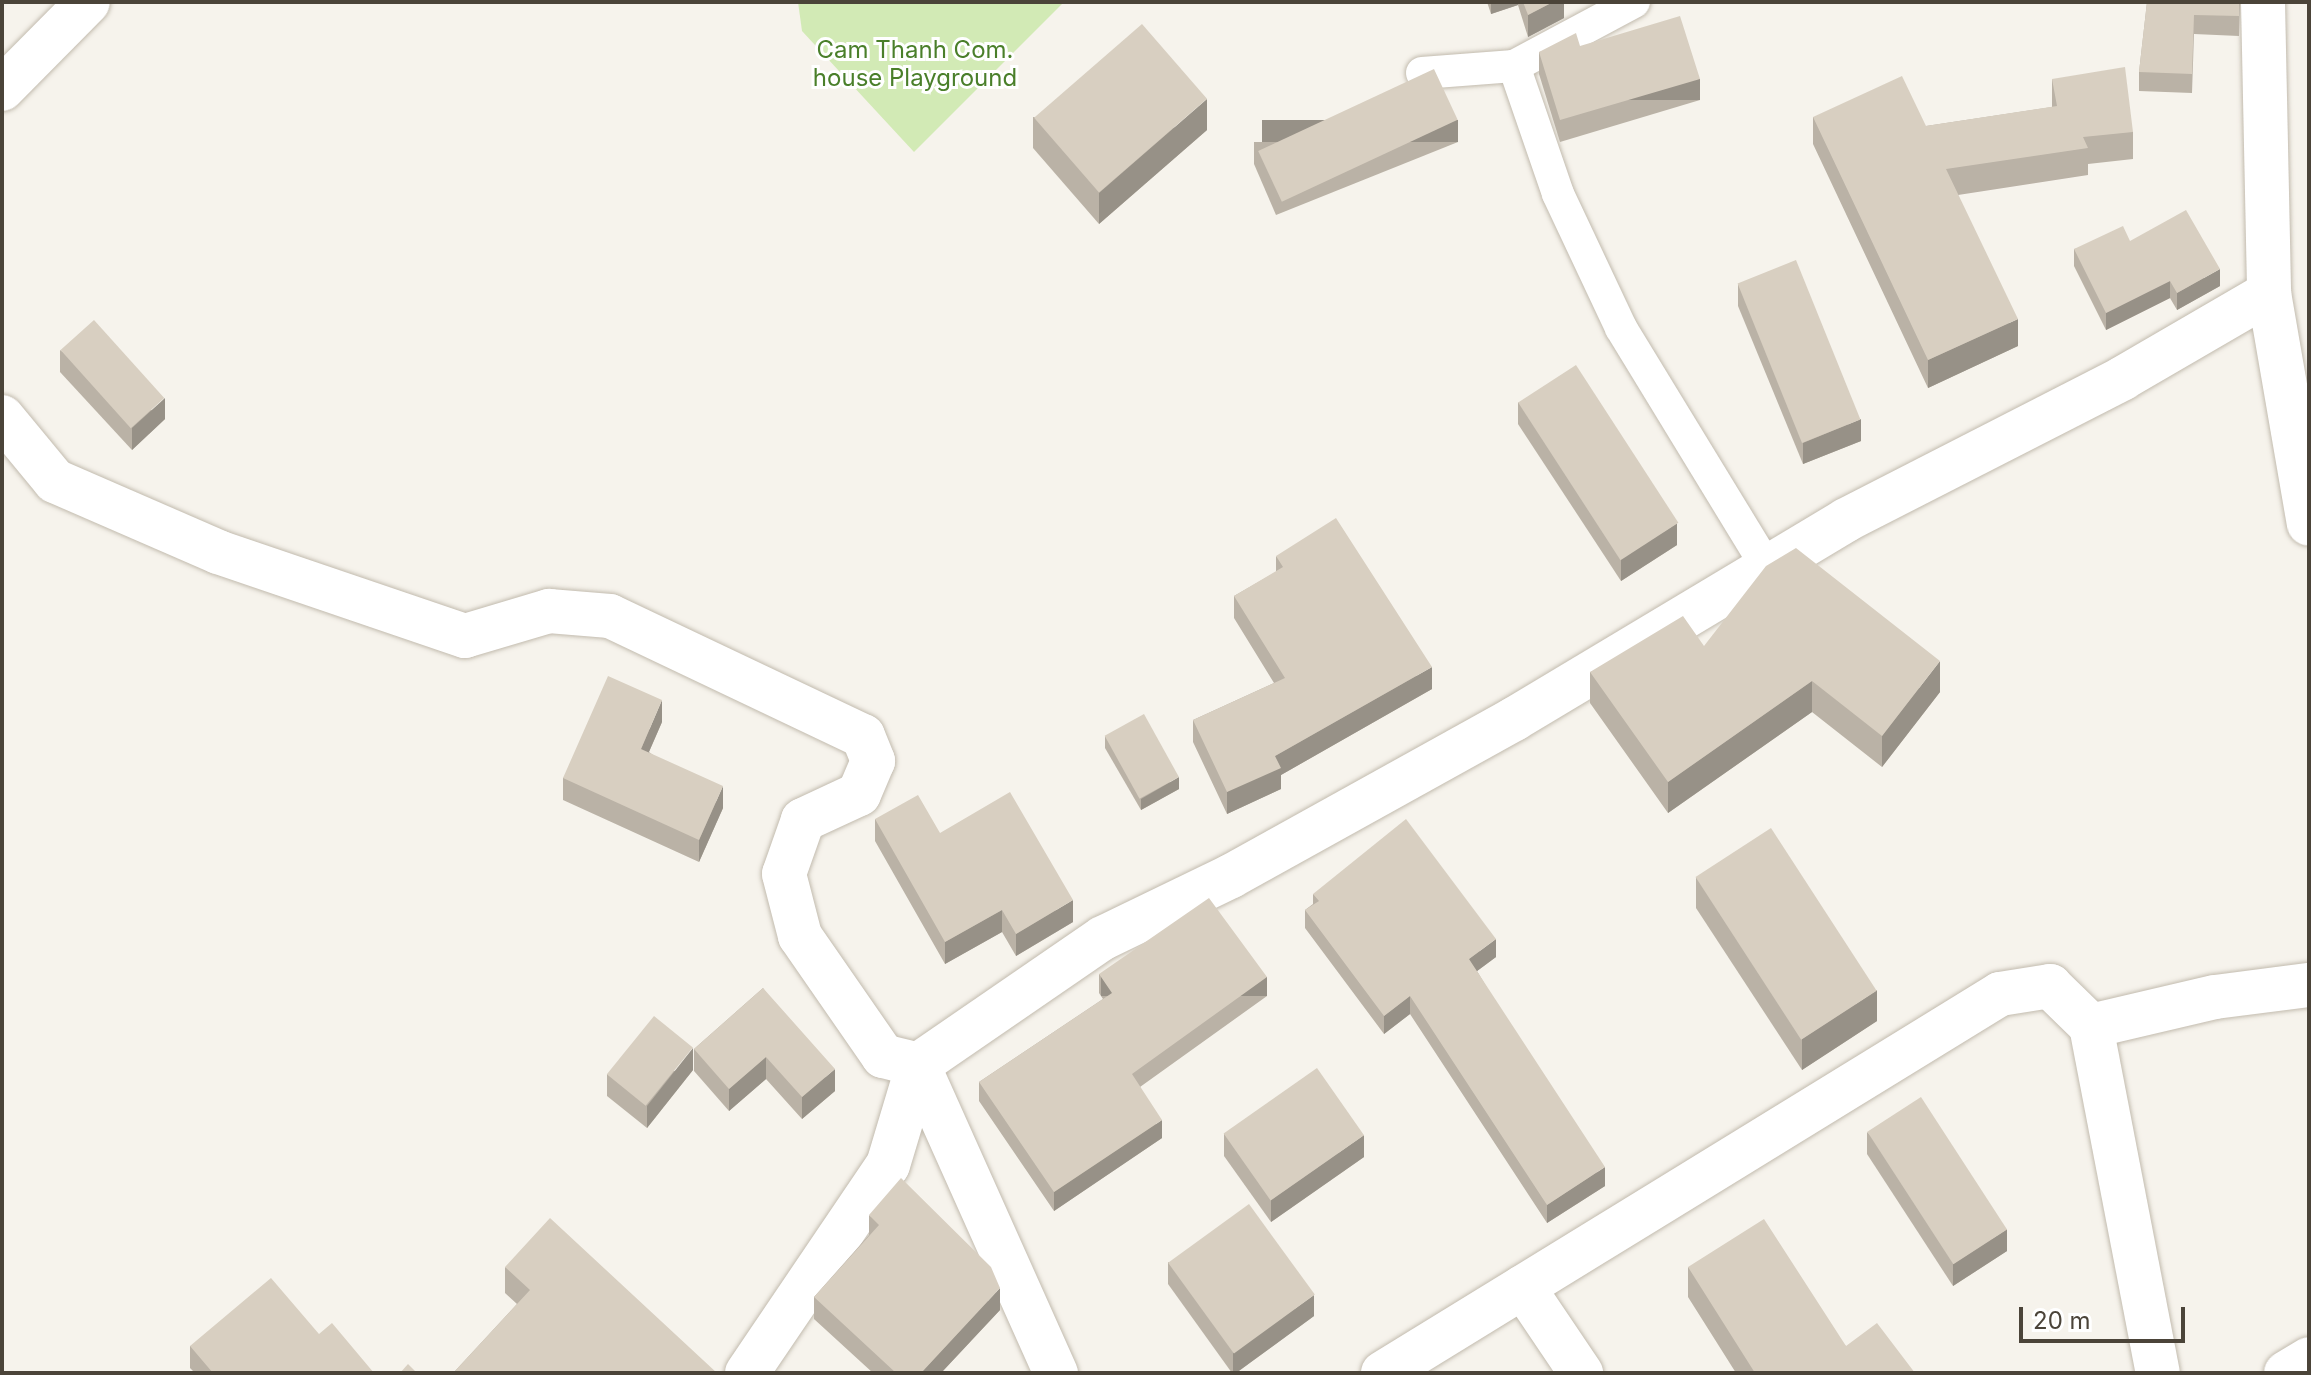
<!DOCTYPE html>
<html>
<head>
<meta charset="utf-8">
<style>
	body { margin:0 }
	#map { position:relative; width:2311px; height:1375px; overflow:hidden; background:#f6f3ec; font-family:Inter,sans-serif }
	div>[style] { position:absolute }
	.green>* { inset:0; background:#d2eab5 }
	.roads { filter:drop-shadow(0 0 2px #c2bbae) drop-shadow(0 0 2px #c2bbae) }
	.service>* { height:32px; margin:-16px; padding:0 16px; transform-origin:16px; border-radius:16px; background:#fff }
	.minor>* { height:44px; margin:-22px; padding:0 22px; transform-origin:22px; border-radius:22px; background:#fff }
	.tertiary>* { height:44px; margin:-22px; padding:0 22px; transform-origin:22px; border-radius:22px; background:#fff }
	.wall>* { inset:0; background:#bab2a6 }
	.shaded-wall>* { inset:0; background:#979187; transform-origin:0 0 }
	.building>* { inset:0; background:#d8cfc1; transform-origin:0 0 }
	span { translate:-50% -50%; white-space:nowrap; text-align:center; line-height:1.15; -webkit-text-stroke:6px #fff; paint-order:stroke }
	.park-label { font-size:24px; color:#4a7f2a }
	.frame { position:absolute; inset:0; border:4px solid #4b4439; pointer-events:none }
	.scale { position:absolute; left:2019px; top:1307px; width:166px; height:36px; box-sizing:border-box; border:4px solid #4b4439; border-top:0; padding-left:10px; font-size:24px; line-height:28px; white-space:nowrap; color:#4b4439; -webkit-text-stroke:6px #fff; paint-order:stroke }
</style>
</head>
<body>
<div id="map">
	<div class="green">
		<i style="clip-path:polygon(798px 2px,1064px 2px,914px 152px,802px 31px)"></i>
	</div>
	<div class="roads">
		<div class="service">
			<i style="left:1514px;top:66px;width:135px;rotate:71deg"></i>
			<i style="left:1558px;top:194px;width:148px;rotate:64.8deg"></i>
			<i style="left:1621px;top:328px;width:280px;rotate:58.6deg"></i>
			<i style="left:1422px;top:73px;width:92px;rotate:-4.4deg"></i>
			<i style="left:1514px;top:66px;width:136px;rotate:-28.1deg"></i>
		</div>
		<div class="minor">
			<i style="left:2px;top:89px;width:122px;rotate:-45.3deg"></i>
			<i style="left:2px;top:417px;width:83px;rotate:50.4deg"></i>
			<i style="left:55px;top:481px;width:178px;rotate:23.5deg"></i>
			<i style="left:218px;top:552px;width:261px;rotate:18.8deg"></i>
			<i style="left:465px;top:636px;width:88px;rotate:-16.6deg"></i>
			<i style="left:549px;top:611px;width:61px;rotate:4.7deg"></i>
			<i style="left:610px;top:616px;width:280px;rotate:25.4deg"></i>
			<i style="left:863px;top:736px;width:27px;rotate:68deg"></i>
			<i style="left:873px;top:761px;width:36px;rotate:113deg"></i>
			<i style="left:859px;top:794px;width:62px;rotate:155.1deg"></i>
			<i style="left:803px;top:820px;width:57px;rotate:109.4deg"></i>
			<i style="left:784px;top:874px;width:64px;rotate:75.5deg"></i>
			<i style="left:800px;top:936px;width:146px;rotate:55.3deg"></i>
			<i style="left:883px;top:1056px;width:36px;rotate:14deg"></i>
			<i style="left:918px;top:1065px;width:338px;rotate:65.9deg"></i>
			<i style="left:2091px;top:1026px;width:127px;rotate:-13.2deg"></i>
			<i style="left:2215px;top:997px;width:95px;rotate:-7.3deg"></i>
			<i style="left:1523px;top:1287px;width:104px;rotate:56deg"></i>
			<i style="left:747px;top:1373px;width:251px;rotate:-55.9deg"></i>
			<i style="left:888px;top:1165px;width:104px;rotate:-73.3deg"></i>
			<i style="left:918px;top:1065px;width:224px;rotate:-34.5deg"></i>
			<i style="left:1103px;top:938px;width:142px;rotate:-25.8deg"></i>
			<i style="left:1231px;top:876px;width:324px;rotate:-29deg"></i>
			<i style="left:1514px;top:719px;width:387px;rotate:-30.9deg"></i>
			<i style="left:1846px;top:520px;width:311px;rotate:-27.1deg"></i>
			<i style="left:2123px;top:378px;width:169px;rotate:-30.2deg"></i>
			<i style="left:1383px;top:1373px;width:724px;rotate:-31.56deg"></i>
			<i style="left:2000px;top:994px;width:51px;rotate:-9.1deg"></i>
			<i style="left:2050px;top:986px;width:57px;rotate:44.3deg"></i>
			<i style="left:2091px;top:1026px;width:353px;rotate:79.1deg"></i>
			<i style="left:2286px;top:1373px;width:27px;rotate:-31deg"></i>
		</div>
		<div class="tertiary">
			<i style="left:2263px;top:2px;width:291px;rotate:88.8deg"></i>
			<i style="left:2269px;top:293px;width:234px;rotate:80.2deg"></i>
		</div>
	</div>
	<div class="wall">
		<i style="clip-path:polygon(1487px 2px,1564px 2px,1564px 18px,1528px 37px,1518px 5px,1491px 14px)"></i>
		<i style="clip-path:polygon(2147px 2px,2240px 2px,2239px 36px,2194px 34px,2192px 93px,2139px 91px,2139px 72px)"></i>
		<i style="clip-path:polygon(1580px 46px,1700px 100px,1560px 142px,1539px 74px,1539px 52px)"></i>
		<i style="clip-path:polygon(2052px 79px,2133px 132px,2133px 159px,2088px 164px,2088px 175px,1958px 195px,2018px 346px,1928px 388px,1813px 144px,1813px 117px,1926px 126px,2052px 107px)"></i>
		<i style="clip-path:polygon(1033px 117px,1207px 130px,1099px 224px,1033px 148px)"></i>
		<i style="clip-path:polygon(1254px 142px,1458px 142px,1276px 215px,1254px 164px)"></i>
		<i style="clip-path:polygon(2130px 241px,2220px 286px,2177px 310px,2170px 298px,2106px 330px,2074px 266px,2074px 249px)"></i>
		<i style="clip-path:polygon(1738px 284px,1861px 441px,1803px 464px,1738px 306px)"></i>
		<i style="clip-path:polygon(60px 350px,165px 419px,132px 450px,60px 372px)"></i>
		<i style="clip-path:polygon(1518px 402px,1677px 545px,1621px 581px,1518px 424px)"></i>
		<i style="clip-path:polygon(1276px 556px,1432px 689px,1281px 775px,1281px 789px,1227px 814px,1193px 742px,1193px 720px,1274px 683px,1234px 618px,1234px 596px,1276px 572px)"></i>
		<i style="clip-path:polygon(1704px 646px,1940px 692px,1882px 767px,1812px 712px,1668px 813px,1590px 703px,1590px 672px)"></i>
		<i style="clip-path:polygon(662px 722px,649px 752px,723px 808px,699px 862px,563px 800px,563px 778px)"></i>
		<i style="clip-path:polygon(1105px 736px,1179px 789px,1141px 810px,1105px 748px)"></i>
		<i style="clip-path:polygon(875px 819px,940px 833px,1073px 922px,1016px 956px,1002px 932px,945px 964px,875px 841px)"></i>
		<i style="clip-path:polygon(1696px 877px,1877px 1021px,1802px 1070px,1696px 908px)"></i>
		<i style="clip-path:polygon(1313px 894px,1496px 957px,1477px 971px,1605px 1186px,1547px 1223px,1410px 1014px,1384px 1034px,1305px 928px,1305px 910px,1313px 904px)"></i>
		<i style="clip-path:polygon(1099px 974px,1267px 996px,1140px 1087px,1162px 1138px,1054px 1211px,979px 1101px,979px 1082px,1103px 999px,1099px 993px)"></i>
		<i style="clip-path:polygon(763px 988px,835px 1091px,802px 1119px,766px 1079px,729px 1111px,694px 1071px,694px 1049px)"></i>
		<i style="clip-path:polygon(693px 1070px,647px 1128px,607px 1096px,607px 1074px)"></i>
		<i style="clip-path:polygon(1867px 1132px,2007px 1251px,1953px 1286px,1867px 1154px)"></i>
		<i style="clip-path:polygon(1224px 1134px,1364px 1157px,1271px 1222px,1224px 1156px)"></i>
		<i style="clip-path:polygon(869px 1215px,1000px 1310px,941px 1373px,873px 1373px,814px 1319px,814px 1297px,869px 1235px)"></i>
		<i style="clip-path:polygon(1168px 1262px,1314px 1316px,1236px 1373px,1232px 1373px,1168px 1284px)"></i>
		<i style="clip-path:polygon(505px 1267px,717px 1373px,455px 1373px,455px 1371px,517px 1304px,505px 1293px)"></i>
		<i style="clip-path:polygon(1688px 1267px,1846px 1346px,1915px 1373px,1736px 1373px,1688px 1297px)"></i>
		<i style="clip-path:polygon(319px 1334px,374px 1373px,195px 1373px,190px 1368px,190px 1346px)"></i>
	</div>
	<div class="shaded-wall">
		<i style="clip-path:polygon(1491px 2px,1518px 2px,1518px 5px,1491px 14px)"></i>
		<i style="clip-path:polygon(1553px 2px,1564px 2px,1564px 18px,1528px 37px,1528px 15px)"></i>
		<i style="left:1700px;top:79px;width:21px;height:146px;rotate:90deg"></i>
		<i style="clip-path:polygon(1207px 99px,1207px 130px,1099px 224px,1099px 193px)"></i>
		<i style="left:1458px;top:120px;width:22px;height:196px;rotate:90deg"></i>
		<i style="clip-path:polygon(2220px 269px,2220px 286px,2177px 310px,2177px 293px)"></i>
		<i style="clip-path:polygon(2170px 281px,2170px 298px,2106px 330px,2106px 313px)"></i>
		<i style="clip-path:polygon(2018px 319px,2018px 346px,1928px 388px,1928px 360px)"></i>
		<i style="clip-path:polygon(165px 398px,165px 419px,132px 450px,132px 428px)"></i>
		<i style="clip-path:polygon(1861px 419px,1861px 441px,1803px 464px,1803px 443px)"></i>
		<i style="clip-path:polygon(1677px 523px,1677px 545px,1621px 581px,1621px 559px)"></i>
		<i style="clip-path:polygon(1940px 661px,1940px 692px,1882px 767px,1882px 736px)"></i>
		<i style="clip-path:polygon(1432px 667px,1432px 689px,1281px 775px,1281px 789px,1227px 814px,1227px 792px,1275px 756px)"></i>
		<i style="clip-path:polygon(1812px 681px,1812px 712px,1668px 813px,1668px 782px)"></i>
		<i style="clip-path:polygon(662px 700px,662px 722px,641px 770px,641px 749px)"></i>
		<i style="clip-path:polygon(1179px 777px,1179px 789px,1141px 810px,1141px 799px)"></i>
		<i style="clip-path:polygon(723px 786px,723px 808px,699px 862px,699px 840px)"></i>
		<i style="clip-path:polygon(1073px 900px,1073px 922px,1016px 956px,1016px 934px)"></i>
		<i style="clip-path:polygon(1002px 910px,1002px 932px,945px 964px,945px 942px)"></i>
		<i style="clip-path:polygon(1496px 939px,1496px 957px,1469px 977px,1469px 959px)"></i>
		<i style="left:1267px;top:977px;width:19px;height:166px;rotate:90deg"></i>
		<i style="clip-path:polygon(1877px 990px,1877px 1021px,1802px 1070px,1802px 1039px)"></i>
		<i style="clip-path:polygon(1410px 996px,1410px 1014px,1384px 1034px,1384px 1016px)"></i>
		<i style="clip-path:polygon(693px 1048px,693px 1070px,647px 1128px,647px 1106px)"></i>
		<i style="clip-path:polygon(766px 1057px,766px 1079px,729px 1111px,729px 1089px)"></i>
		<i style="clip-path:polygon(835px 1069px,835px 1091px,802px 1119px,802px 1097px)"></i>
		<i style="clip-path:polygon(1162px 1120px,1162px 1138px,1054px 1211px,1054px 1192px)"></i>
		<i style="clip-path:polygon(1364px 1135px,1364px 1157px,1271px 1222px,1271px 1200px)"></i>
		<i style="clip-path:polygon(1605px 1167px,1605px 1186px,1547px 1223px,1547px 1205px)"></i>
		<i style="clip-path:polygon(2007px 1229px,2007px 1251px,1953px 1286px,1953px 1264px)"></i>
		<i style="clip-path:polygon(1000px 1288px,1000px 1310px,941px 1373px,921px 1373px)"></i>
		<i style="clip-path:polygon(1314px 1295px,1314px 1316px,1236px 1373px,1233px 1373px,1233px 1353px)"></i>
	</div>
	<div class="building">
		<i style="clip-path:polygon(1523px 2px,1553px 2px,1528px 15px)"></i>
		<i style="clip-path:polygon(2147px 2px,2239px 2px,2239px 16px,2194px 15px,2192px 74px,2139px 72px)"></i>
		<i style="clip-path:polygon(1680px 16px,1700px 79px,1560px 120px,1539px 52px,1576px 33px,1580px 46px)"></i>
		<i style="left:1142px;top:24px;width:99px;height:143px;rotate:49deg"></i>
		<i style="clip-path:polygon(2125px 67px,2133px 132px,2083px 137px,2088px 148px,1946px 169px,2018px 319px,1928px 360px,1813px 117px,1902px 76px,1926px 126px,2057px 106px,2052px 79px)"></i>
		<i style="left:1434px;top:69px;width:56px;height:194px;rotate:65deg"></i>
		<i style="clip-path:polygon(2186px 210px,2220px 269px,2177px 293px,2170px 281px,2106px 313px,2074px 249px,2123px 226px,2130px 241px)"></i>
		<i style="left:1796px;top:260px;width:172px;height:63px;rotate:68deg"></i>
		<i style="left:94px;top:320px;width:105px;height:45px;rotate:48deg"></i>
		<i style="left:1576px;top:365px;width:188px;height:69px;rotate:57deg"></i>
		<i style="clip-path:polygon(1336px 518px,1432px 667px,1275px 756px,1281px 768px,1227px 792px,1193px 720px,1285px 678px,1234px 596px,1283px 567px,1276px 556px)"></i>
		<i style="clip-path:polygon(1796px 548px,1940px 661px,1882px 736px,1812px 681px,1668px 782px,1590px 672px,1683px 616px,1704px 646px,1766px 566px)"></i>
		<i style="clip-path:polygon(608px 676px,662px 700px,641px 749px,723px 786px,699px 840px,563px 778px)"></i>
		<i style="left:1144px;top:714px;width:72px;height:45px;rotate:61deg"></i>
		<i style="clip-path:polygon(1010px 792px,1073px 900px,1016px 934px,1002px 910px,945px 942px,875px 819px,918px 795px,940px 833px)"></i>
		<i style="clip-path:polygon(1406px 819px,1496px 939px,1469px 959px,1605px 1167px,1547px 1205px,1410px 996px,1384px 1016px,1305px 910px,1319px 901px,1313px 894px)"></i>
		<i style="left:1771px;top:828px;width:194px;height:90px;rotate:57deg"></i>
		<i style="clip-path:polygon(1209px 898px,1267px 977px,1132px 1074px,1162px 1120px,1054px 1192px,979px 1082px,1112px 993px,1099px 974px)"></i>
		<i style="clip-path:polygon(763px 988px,835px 1069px,802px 1097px,766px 1057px,729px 1089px,694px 1049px)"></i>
		<i style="left:654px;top:1016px;width:50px;height:75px;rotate:39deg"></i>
		<i style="left:1317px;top:1068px;width:82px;height:114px;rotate:55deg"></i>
		<i style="left:1921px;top:1097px;width:158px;height:64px;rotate:57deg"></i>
		<i style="clip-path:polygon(901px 1178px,991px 1267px,1000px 1288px,921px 1373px,896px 1373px,814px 1297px,879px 1225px,869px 1215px)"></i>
		<i style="left:1249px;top:1204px;width:112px;height:100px;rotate:54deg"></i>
		<i style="clip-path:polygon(550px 1218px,717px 1373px,457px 1373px,455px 1371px,530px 1290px,505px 1267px)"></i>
		<i style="clip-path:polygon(1764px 1219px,1846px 1346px,1877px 1323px,1915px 1373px,1755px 1373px,1688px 1267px)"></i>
		<i style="clip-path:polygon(271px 1278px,319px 1334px,332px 1323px,374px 1373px,213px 1373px,190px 1346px)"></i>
		<i style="clip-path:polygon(408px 1364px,417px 1373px,400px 1373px)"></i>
	</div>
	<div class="park-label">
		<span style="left:915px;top:64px">Cam Thanh Com.<br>house Playground</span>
	</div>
	<div class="frame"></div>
	<div class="scale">20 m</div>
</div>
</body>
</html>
